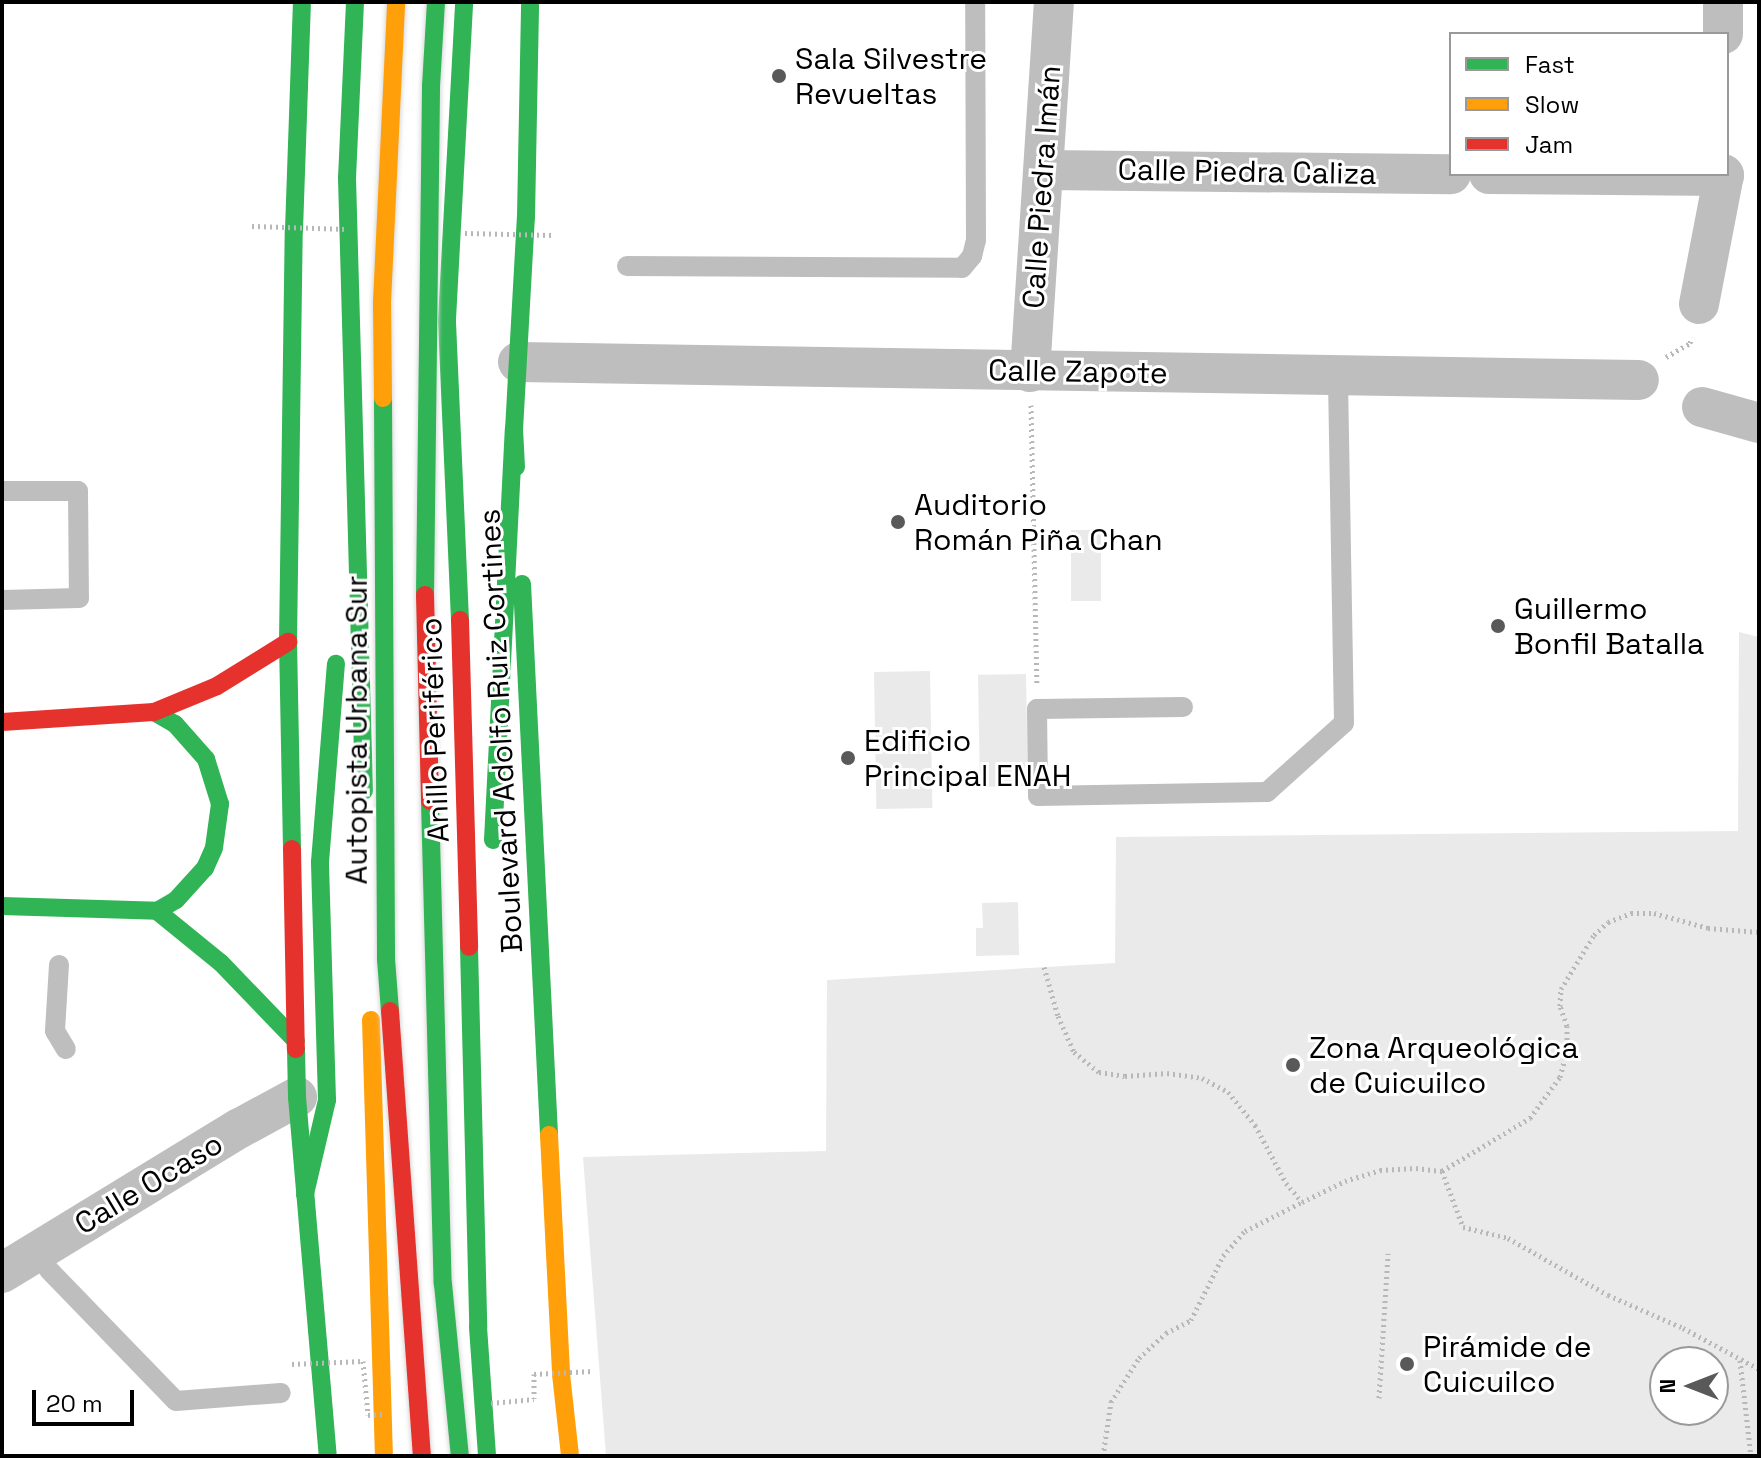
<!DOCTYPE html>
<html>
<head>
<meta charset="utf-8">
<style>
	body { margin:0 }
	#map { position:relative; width:1761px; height:1458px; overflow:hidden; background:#fff; font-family:"Space Grotesk",sans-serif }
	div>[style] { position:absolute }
	.green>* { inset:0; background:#eaeaea; transform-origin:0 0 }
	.path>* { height:5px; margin-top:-2.5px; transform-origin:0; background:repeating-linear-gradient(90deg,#b8b8b8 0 2px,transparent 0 6px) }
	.lane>* { height:20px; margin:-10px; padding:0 10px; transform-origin:10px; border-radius:10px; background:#bebebe }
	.street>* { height:40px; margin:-20px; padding:0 20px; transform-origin:20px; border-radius:20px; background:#bebebe }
	.fast>* { height:18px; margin:-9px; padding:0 9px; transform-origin:9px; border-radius:9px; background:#30b455 }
	.slow>* { height:18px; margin:-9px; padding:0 9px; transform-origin:9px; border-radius:9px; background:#ff9f0a }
	.jam>* { height:18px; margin:-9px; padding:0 9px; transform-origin:9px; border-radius:9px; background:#e5322d }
	.path-bridge>* { height:5px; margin-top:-2.5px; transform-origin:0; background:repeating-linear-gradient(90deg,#b8b8b8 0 2px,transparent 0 6px) }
	.bridges { filter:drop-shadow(0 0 2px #dbdbdb) drop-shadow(0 0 2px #dbdbdb) }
	.fast-bridge>* { height:18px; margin:-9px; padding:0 9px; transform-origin:9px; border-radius:9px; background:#30b455 }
	.slow-bridge>* { height:18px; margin:-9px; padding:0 9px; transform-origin:9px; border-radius:9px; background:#ff9f0a }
	.jam-bridge>* { height:18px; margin:-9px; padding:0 9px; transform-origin:9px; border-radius:9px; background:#e5322d }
	.dots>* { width:22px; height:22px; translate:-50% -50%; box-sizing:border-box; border:4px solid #fff; border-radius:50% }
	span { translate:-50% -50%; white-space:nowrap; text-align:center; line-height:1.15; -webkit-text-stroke:6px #fff; paint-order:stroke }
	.poi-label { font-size:30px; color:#000 }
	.left { translate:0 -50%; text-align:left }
	.street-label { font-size:30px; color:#000 }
	.frame { position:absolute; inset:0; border:4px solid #000; pointer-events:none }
	.legend { position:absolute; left:1449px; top:32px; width:280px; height:144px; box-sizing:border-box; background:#fff; border:2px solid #999; margin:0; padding:10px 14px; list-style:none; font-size:24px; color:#000 }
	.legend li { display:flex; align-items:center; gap:16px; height:40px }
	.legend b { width:40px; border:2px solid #999 }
	.north { position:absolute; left:1649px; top:1346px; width:80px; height:80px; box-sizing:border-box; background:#fff; border:2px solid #999; border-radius:50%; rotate:270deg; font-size:22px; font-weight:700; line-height:32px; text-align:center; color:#000 }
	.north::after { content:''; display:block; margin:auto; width:28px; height:36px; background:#595959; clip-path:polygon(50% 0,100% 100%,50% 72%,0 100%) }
	.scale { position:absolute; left:32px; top:1390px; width:102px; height:36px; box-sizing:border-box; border:4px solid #000; border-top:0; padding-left:10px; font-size:24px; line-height:28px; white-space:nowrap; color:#000; -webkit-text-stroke:6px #fff; paint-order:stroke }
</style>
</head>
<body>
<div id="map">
	<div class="green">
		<i style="left:1071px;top:530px;width:30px;height:71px"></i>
		<i style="clip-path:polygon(evenodd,1739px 632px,1759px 637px,1759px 1456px,606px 1456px,583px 1157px,826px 1151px,827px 980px,1115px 963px,1116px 837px,1738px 831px,1739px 632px,1713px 1362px,1713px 1410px,1665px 1410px,1665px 1362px,1713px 1362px)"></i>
		<i style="left:930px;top:671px;width:137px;height:56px;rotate:89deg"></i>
		<i style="left:1026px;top:674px;width:112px;height:48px;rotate:89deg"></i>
		<i style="clip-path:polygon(1018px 902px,1019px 955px,976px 956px,976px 928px,983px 928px,982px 903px)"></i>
	</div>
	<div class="path">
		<i style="left:1666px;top:357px;width:28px;rotate:-30deg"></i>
		<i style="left:1690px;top:343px;width:6px;rotate:-72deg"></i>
		<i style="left:1031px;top:405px;width:278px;rotate:88.8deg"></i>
		<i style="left:1044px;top:967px;width:51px;rotate:74.1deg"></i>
		<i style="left:1058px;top:1016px;width:39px;rotate:66deg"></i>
		<i style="left:1074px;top:1052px;width:32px;rotate:39deg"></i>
		<i style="left:1099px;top:1072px;width:26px;rotate:9deg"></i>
		<i style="left:1125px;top:1076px;width:42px;rotate:-4.1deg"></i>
		<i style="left:1167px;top:1073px;width:35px;rotate:8deg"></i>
		<i style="left:1202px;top:1078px;width:30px;rotate:28deg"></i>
		<i style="left:1228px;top:1092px;width:43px;rotate:50.7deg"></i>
		<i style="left:1255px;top:1125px;width:66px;rotate:61.9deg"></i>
		<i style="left:1286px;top:1183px;width:25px;rotate:50deg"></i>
		<i style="left:1302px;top:1202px;width:48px;rotate:-26deg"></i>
		<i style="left:1345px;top:1181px;width:37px;rotate:-17deg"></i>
		<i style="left:1380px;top:1170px;width:36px;rotate:-3deg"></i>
		<i style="left:1416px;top:1168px;width:26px;rotate:7deg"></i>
		<i style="left:1442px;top:1171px;width:103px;rotate:-31.1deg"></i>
		<i style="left:1530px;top:1118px;width:51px;rotate:-53.8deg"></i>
		<i style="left:1560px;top:1077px;width:27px;rotate:-75deg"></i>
		<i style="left:1567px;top:1051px;width:25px;rotate:-90deg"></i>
		<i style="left:1567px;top:1026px;width:21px;rotate:-109deg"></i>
		<i style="left:1560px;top:1006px;width:17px;rotate:-87deg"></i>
		<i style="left:1561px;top:989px;width:63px;rotate:-58.6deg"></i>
		<i style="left:1594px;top:935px;width:19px;rotate:-43deg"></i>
		<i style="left:1608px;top:922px;width:25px;rotate:-21deg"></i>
		<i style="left:1631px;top:913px;width:23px"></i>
		<i style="left:1654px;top:913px;width:56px;rotate:15.5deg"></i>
		<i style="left:1708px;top:928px;width:51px;rotate:4.5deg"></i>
		<i style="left:1442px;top:1171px;width:60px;rotate:69.4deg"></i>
		<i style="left:1463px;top:1227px;width:46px;rotate:13.7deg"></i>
		<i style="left:1508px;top:1238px;width:115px;rotate:29.7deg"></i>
		<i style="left:1608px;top:1295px;width:82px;rotate:23.7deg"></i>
		<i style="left:1683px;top:1328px;width:86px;rotate:28.3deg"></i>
		<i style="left:1740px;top:1360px;width:97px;rotate:83.5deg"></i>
		<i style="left:1379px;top:1398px;width:145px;rotate:-86.4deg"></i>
		<i style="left:1103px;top:1456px;width:55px;rotate:-81.6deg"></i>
		<i style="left:1111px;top:1402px;width:52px;rotate:-57.5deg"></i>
		<i style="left:1139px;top:1358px;width:37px;rotate:-43deg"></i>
		<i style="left:1166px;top:1333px;width:28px;rotate:-27deg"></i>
		<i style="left:1191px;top:1320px;width:72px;rotate:-63.4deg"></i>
		<i style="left:1223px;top:1256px;width:33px;rotate:-49deg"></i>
		<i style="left:1245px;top:1231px;width:64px;rotate:-27deg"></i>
	</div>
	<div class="lane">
		<i style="left:627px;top:266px;width:335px;rotate:0.3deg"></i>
		<i style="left:962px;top:268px;width:16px;rotate:-50deg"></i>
		<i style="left:972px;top:256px;width:16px;rotate:-76deg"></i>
		<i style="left:976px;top:240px;width:238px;rotate:-90.2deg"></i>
		<i style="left:2px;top:491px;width:76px"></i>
		<i style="left:78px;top:491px;width:107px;rotate:89.5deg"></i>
		<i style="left:79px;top:598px;width:77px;rotate:178.5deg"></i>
		<i style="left:1183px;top:707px;width:146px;rotate:179.2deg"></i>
		<i style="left:1037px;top:709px;width:87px;rotate:89.3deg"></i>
		<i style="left:1038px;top:796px;width:229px;rotate:-1deg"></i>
		<i style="left:1267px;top:792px;width:103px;rotate:-41.9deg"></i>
		<i style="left:1344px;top:723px;width:347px;rotate:-91deg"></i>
		<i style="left:59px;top:965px;width:66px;rotate:93.5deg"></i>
		<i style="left:55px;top:1031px;width:21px;rotate:59deg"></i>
		<i style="left:49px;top:1270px;width:182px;rotate:45.9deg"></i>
		<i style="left:176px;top:1401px;width:105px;rotate:-4.4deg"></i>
	</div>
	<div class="street">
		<i style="left:1723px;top:2px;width:32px;rotate:90deg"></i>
		<i style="left:1044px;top:170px;width:407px;rotate:0.6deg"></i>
		<i style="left:1489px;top:174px;width:235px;rotate:0.5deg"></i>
		<i style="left:1699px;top:304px;width:132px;rotate:-79.1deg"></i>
		<i style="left:518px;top:362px;width:1121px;rotate:0.92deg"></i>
		<i style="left:1030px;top:372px;width:371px;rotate:-86.3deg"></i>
		<i style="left:1702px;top:407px;width:59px;rotate:15.7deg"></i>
		<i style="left:2px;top:1273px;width:279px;rotate:-31.4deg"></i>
		<i style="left:240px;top:1128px;width:65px;rotate:-28.5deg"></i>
	</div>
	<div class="fast">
		<i style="left:355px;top:2px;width:176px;rotate:92.6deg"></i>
		<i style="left:347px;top:178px;width:613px;rotate:88.41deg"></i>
		<i style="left:516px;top:467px;width:37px;rotate:-93deg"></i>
		<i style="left:514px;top:430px;width:213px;rotate:-86.8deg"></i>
		<i style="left:526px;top:217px;width:215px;rotate:-88.9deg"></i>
		<i style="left:522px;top:584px;width:552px;rotate:87.19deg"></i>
		<i style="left:460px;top:620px;width:301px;rotate:-92.5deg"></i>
		<i style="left:447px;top:319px;width:317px;rotate:-86.9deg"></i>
		<i style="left:154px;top:712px;width:24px;rotate:30deg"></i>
		<i style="left:175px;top:724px;width:47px;rotate:48.5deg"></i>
		<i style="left:206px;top:759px;width:47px;rotate:72.7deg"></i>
		<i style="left:220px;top:804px;width:44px;rotate:97.8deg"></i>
		<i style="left:214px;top:848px;width:22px;rotate:114deg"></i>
		<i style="left:205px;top:868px;width:43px;rotate:132.2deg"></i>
		<i style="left:176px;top:900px;width:22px;rotate:150deg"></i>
		<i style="left:493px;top:840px;width:411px;rotate:-87.1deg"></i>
		<i style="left:292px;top:849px;width:207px;rotate:-91.1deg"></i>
		<i style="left:288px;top:642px;width:412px;rotate:-89.2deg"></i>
		<i style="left:294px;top:230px;width:228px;rotate:-88deg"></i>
		<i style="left:2px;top:906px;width:155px;rotate:1.8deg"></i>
		<i style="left:157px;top:911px;width:82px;rotate:39.1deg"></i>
		<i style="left:221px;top:963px;width:108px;rotate:46.1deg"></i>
		<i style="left:469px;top:947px;width:380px;rotate:88.6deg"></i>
		<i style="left:478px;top:1327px;width:129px;rotate:86deg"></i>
		<i style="left:296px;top:1049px;width:48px;rotate:88.8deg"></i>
		<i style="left:297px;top:1097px;width:360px;rotate:85.1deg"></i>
		<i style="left:305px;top:1194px;width:97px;rotate:-76.8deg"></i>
		<i style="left:327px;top:1100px;width:238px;rotate:-91.7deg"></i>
		<i style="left:320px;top:862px;width:199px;rotate:-85.4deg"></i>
	</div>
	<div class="slow">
		<i style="left:371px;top:1020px;width:436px;rotate:88.3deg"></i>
		<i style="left:549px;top:1135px;width:239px;rotate:87.1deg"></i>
		<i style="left:561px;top:1374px;width:82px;rotate:83.7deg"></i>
	</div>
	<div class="jam">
		<i style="left:460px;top:620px;width:327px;rotate:88.4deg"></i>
		<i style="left:2px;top:722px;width:152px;rotate:-3.8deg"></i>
		<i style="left:154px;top:712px;width:68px;rotate:-22.4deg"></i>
		<i style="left:217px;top:686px;width:84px;rotate:-31.8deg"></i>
		<i style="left:292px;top:849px;width:200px;rotate:88.9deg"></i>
	</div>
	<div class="path-bridge">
		<i style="left:252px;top:226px;width:95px;rotate:1.8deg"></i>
		<i style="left:465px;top:233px;width:87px;rotate:1.3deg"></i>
		<i style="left:292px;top:1364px;width:71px;rotate:-2.4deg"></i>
		<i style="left:363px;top:1361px;width:54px;rotate:84.7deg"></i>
		<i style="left:368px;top:1415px;width:14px;rotate:-4deg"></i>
		<i style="left:491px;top:1403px;width:43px;rotate:-5.3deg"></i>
		<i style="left:534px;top:1399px;width:25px;rotate:-90deg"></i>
		<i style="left:534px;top:1374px;width:59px;rotate:-2.9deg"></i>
	</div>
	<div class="bridges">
		<div class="fast-bridge">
			<i style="left:383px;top:398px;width:561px;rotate:89.69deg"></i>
			<i style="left:386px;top:959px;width:52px;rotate:85.6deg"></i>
			<i style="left:425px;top:595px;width:509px;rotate:-89.32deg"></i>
			<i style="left:431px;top:86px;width:84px;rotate:-86.6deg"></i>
			<i style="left:430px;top:801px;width:483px;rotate:88.5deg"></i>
			<i style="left:443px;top:1284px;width:173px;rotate:84.4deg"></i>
		</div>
		<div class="slow-bridge">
			<i style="left:383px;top:398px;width:96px;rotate:-90.6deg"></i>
			<i style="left:382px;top:302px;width:300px;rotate:-87.3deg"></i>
		</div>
		<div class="jam-bridge">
			<i style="left:425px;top:595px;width:206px;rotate:88.6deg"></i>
			<i style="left:390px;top:1011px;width:446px;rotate:85.9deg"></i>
		</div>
	</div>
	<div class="dots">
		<i style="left:779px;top:76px;background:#595959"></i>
		<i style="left:898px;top:522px;background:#595959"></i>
		<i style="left:1498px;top:626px;background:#595959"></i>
		<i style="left:848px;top:758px;background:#595959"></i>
		<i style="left:1293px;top:1065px;background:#595959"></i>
		<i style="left:1407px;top:1364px;background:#595959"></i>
	</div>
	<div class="poi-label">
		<span class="left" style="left:795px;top:76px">Sala Silvestre<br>Revueltas</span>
		<span class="left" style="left:914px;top:522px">Auditorio<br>Román Piña Chan</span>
		<span class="left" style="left:1514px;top:626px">Guillermo<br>Bonfil Batalla</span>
		<span class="left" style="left:864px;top:758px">Edificio<br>Principal ENAH</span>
		<span class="left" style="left:1309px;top:1065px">Zona Arqueológica<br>de Cuicuilco</span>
		<span class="left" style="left:1423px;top:1364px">Pirámide de<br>Cuicuilco</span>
	</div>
	<div class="street-label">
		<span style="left:1247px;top:172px;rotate:1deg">Calle Piedra Caliza</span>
		<span style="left:1042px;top:187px;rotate:-86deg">Calle Piedra Imán</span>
		<span style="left:1078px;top:372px;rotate:1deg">Calle Zapote</span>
		<span style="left:357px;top:730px;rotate:-90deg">Autopista Urbana Sur</span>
		<span style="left:435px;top:730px;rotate:-92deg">Anillo Periférico</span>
		<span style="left:501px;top:731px;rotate:-93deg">Boulevard Adolfo Ruiz Cortines</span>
		<span style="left:149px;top:1184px;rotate:-31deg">Calle Ocaso</span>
	</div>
	<div class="frame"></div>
	<ul class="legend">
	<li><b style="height:10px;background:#30b455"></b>Fast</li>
	<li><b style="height:10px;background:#ff9f0a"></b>Slow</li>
	<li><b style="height:10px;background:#e5322d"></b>Jam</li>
	</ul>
	<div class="north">N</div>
	<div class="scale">20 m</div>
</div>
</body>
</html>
